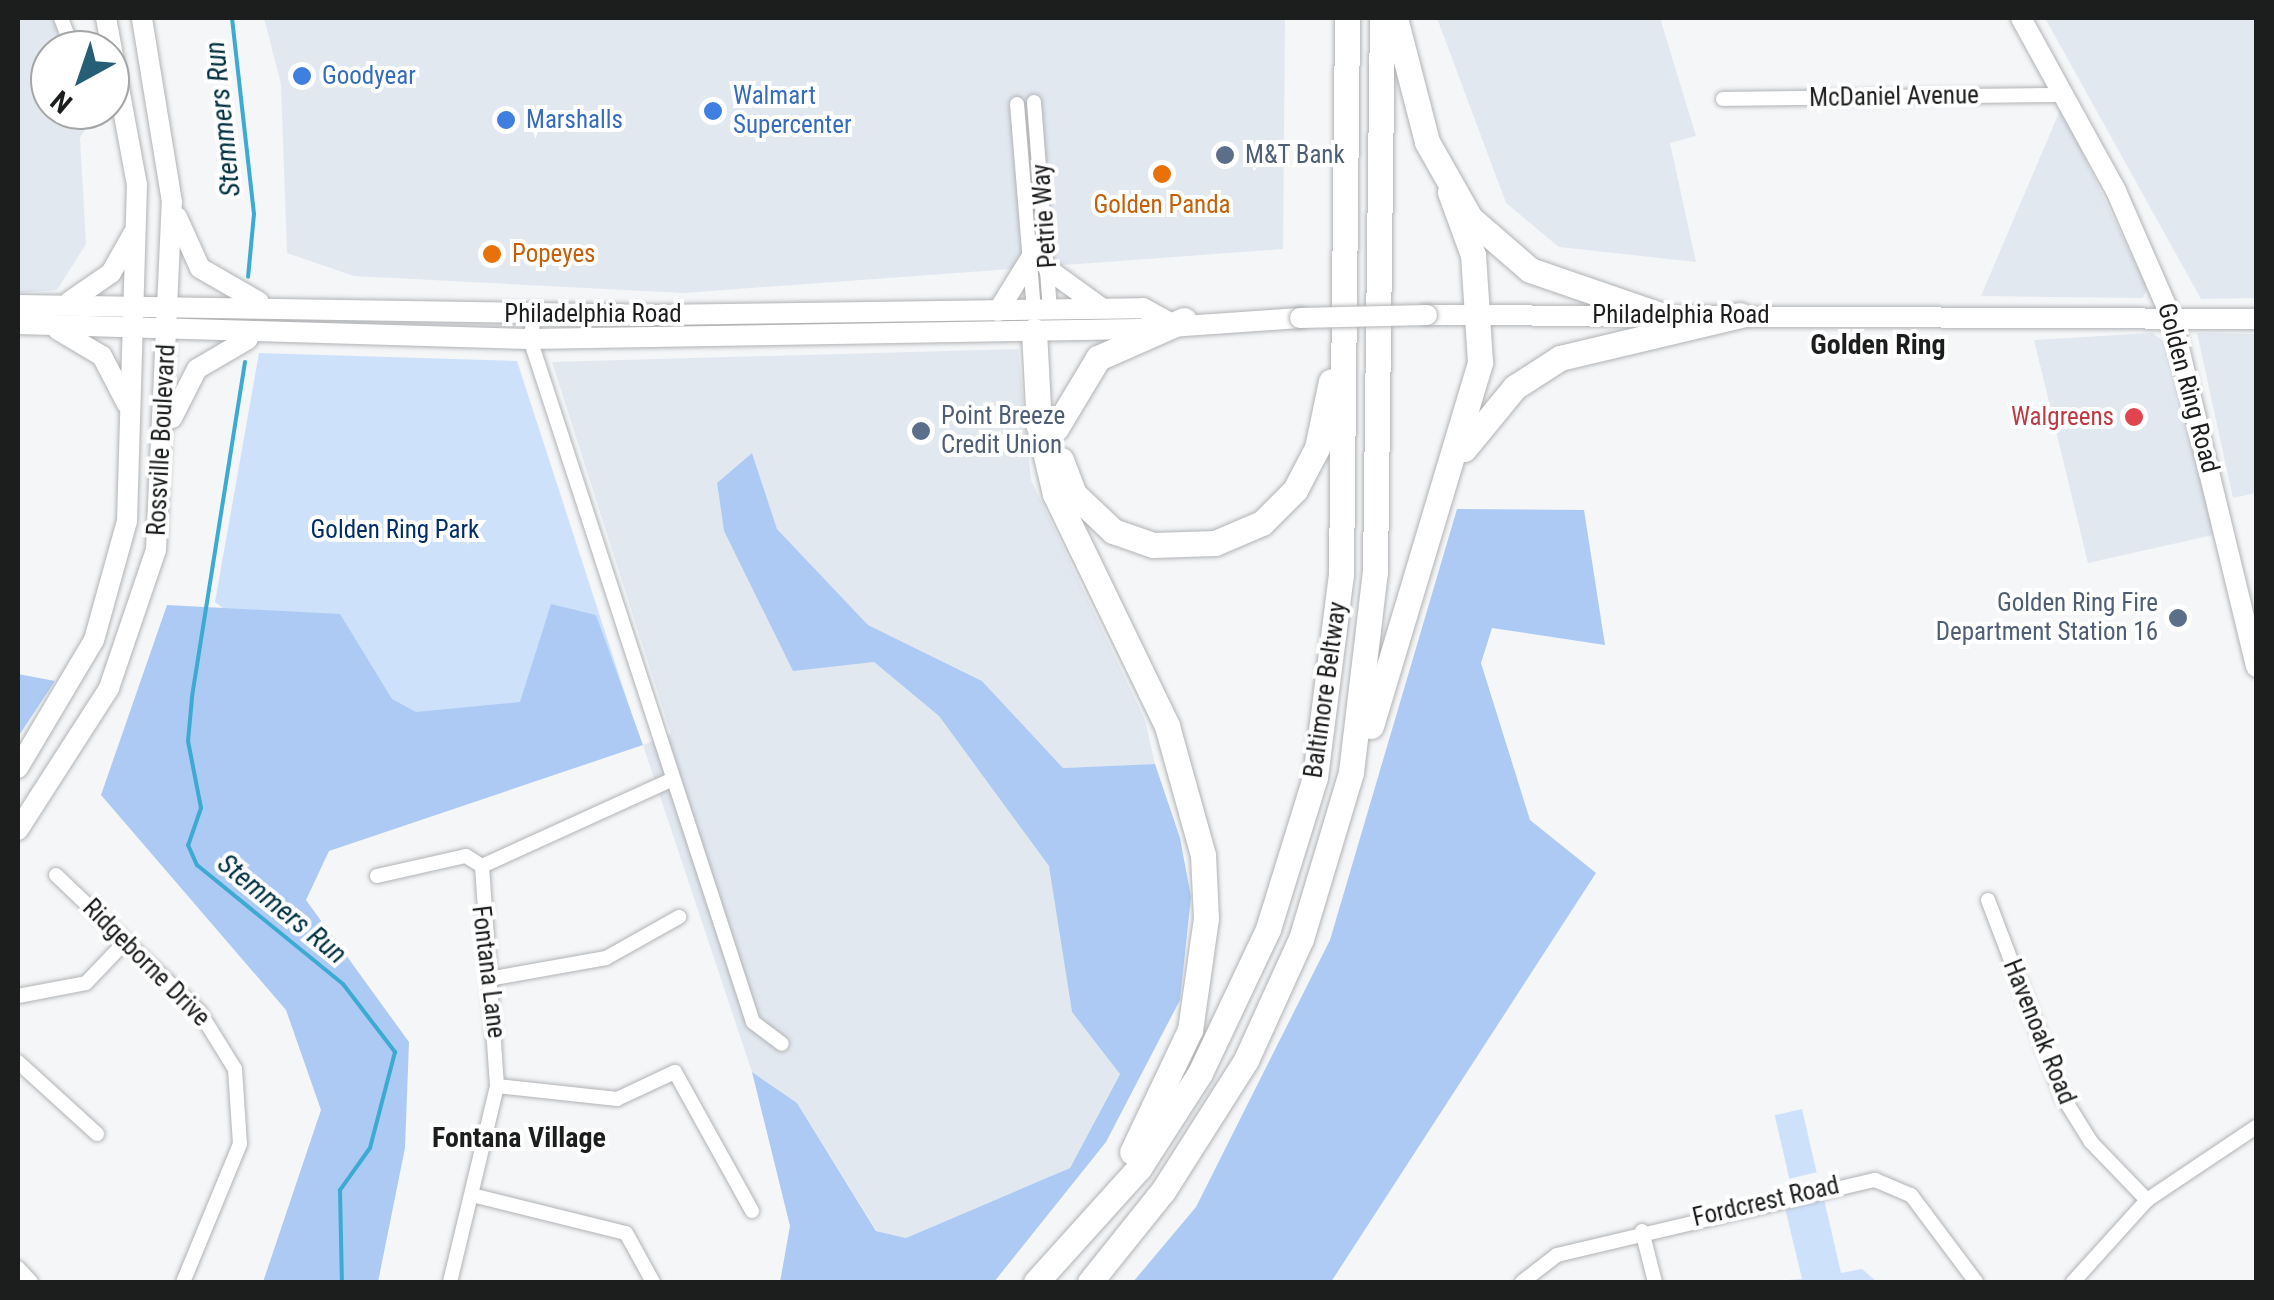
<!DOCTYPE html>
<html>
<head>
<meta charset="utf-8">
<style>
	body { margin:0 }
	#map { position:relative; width:2274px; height:1300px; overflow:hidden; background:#f4f6f8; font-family:"Roboto Condensed",sans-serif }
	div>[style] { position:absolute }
	.built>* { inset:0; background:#e2e8f0 }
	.green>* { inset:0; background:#cee1fb; transform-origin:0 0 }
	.forest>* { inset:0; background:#accaf4 }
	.stream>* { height:4px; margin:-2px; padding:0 2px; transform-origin:2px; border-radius:2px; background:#3daad1 }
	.roads { filter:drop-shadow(0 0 2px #b1b3b5) drop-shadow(0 0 2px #b1b3b5) }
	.street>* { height:14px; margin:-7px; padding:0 7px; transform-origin:7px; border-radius:7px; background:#fff }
	.secondary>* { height:20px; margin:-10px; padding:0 10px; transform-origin:10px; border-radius:10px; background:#fff }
	.highway>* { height:25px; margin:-12.5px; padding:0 12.5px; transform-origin:12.5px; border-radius:12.5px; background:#fff }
	.bridges { filter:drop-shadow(0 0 2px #b1b3b5) drop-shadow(0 0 2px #b1b3b5) }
	.secondary-bridge>* { height:20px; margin:-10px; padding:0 10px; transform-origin:10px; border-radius:10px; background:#fff }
	.dots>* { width:28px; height:28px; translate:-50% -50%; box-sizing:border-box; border:5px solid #fff; border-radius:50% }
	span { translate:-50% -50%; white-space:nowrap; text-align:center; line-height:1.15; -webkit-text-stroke:8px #fff; paint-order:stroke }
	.shop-label { font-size:25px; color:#366cbe }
	.left { translate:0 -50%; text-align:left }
	.street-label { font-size:25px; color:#1c1d1d }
	.service-label { font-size:25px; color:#4e5e75 }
	.right { translate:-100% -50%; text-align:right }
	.food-label { font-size:25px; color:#c56008 }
	.health-label { font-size:25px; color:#be3a42 }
	.park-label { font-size:25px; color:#002d68 }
	.water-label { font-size:28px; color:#003141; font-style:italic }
	.neighbourhood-label { font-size:28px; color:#1c1d1d; font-weight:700 }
	.frame { position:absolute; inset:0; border:20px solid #1c1d1d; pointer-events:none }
	.north { position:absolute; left:30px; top:30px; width:100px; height:100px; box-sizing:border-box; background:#fff; border:2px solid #a4a5a5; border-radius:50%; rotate:220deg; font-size:28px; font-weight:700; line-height:40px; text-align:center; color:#1c1d1d }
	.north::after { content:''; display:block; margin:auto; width:35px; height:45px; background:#265d77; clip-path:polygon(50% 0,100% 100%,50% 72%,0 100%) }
</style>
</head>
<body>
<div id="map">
	<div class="built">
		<i style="clip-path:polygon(18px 18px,52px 18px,58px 30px,50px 110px,97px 110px,80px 138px,86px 244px,57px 290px,18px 293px)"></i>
		<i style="clip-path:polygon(264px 18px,1285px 18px,1283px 249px,684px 293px,354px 276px,287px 253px,281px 84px)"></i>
		<i style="clip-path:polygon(1437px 18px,1660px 18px,1696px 136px,1670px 143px,1696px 262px,1559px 247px,1506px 203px)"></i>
		<i style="clip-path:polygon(2045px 18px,2256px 18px,2256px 298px,2201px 299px)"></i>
		<i style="clip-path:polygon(2061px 108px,2147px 288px,2143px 298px,1981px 296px)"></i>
		<i style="clip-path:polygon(2152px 333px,2173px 348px,2213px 535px,2088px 563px,2034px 340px)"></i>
		<i style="clip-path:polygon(2197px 333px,2256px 334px,2256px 493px,2233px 498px)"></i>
		<i style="clip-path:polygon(1018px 349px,1031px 480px,1145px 720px,1155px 764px,1063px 768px,982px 681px,868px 625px,777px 529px,752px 453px,717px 484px,724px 531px,793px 670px,874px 662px,939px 716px,1050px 866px,1072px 1012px,1120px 1073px,1070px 1168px,906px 1238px,877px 1231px,797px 1103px,752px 1072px,643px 745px,671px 734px,552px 362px)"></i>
	</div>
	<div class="green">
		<i style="clip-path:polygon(259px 353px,517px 361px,634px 721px,461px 792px,215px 602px)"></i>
		<i style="left:1802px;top:1109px;width:65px;height:28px;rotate:77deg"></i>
		<i style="clip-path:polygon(1824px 1199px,1841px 1273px,1862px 1269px,1877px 1282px,1758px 1282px,1802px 1279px,1785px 1208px)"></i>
	</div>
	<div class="forest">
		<i style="clip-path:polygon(752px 453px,777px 529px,868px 625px,982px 681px,1063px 768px,1155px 764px,1180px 838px,1191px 897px,1180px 1000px,1106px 1142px,994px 1282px,780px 1282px,790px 1226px,752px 1072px,797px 1103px,876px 1231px,906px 1238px,1070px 1168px,1120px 1074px,1072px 1012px,1049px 866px,939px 716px,874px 662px,793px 671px,724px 531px,717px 483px)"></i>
		<i style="clip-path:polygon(1457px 509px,1584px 510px,1605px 645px,1492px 628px,1481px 663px,1530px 820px,1596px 873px,1331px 1282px,1133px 1282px,1196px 1207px,1330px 940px)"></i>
		<i style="clip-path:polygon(551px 604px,596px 615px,643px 745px,329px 851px,306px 900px,409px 1042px,405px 1148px,378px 1282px,263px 1282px,321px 1110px,286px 1010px,101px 795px,167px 605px,340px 614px,392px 699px,416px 712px,520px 702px)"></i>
		<i style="clip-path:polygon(18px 674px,55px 681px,18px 737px)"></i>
	</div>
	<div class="stream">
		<i style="left:232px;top:18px;width:197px;rotate:83.6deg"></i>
		<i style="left:254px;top:214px;width:63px;rotate:95.4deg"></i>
		<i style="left:245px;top:362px;width:340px;rotate:99deg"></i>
		<i style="left:192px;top:698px;width:43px;rotate:95.3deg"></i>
		<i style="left:188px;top:741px;width:68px;rotate:79deg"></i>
		<i style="left:201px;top:808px;width:39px;rotate:109deg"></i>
		<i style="left:188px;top:845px;width:22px;rotate:66deg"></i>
		<i style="left:197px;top:865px;width:188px;rotate:39.2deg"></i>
		<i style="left:343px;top:984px;width:86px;rotate:52.6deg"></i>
		<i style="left:395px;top:1052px;width:99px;rotate:104.6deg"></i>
		<i style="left:370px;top:1148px;width:52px;rotate:125.5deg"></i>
		<i style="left:340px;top:1190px;width:92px;rotate:88.8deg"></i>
	</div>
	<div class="roads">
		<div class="street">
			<i style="left:61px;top:18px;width:34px;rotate:69deg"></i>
			<i style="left:1723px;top:99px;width:341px;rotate:-0.7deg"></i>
			<i style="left:1034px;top:102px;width:209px;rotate:85.6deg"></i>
			<i style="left:1017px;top:104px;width:207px;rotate:85.3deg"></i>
			<i style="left:535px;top:315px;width:25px;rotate:102deg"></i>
			<i style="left:530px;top:339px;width:718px;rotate:71.92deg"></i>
			<i style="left:753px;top:1022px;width:36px;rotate:37deg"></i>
			<i style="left:56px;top:875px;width:197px;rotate:43.6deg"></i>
			<i style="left:199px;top:1011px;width:68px;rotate:58.2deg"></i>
			<i style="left:235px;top:1069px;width:75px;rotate:86.2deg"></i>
			<i style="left:240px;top:1144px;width:149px;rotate:112.4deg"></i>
			<i style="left:377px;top:876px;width:91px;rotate:-12.7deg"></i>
			<i style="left:466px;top:856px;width:19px;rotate:32deg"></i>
			<i style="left:1988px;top:900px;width:211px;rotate:69.2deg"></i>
			<i style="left:2063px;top:1097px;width:53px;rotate:58.1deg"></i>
			<i style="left:2091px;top:1142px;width:81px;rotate:46deg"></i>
			<i style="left:494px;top:978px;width:114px;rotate:-10.1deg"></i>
			<i style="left:606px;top:958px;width:84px;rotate:-29.3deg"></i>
			<i style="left:18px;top:996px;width:69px;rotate:-10.8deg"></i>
			<i style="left:86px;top:983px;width:58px;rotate:-46.4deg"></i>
			<i style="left:18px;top:1062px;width:107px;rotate:42.3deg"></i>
			<i style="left:497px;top:1086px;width:121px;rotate:6.2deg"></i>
			<i style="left:617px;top:1099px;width:64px;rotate:-25deg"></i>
			<i style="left:675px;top:1072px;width:159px;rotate:61deg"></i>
			<i style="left:476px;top:1196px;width:154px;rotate:13.9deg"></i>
			<i style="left:626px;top:1233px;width:56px;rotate:61.1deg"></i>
			<i style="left:1642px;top:1231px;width:53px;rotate:75.7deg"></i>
			<i style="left:18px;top:1268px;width:19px;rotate:47deg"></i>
			<i style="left:450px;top:1282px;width:202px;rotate:-76.5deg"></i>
			<i style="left:497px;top:1086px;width:221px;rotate:-93.9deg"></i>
			<i style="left:482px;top:866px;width:210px;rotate:-24.5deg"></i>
			<i style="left:1522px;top:1282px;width:44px;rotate:-37.6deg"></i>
			<i style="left:1557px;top:1255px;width:327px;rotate:-13.3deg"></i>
			<i style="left:1875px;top:1180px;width:39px;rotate:23deg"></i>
			<i style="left:1911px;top:1195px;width:109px;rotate:53.2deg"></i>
			<i style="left:2073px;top:1282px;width:110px;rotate:-47.9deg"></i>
			<i style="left:2147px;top:1200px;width:131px;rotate:-33.8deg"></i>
		</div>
		<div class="secondary">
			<i style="left:2021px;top:18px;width:197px;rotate:61.2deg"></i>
			<i style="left:2116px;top:191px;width:140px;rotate:66.4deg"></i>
			<i style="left:2172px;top:319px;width:358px;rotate:76.4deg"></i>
			<i style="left:177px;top:217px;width:56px;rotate:65.7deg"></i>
			<i style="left:200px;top:268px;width:68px;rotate:30deg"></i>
			<i style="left:1049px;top:270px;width:62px;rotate:35.8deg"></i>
			<i style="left:69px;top:302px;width:51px;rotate:-34.6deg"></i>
			<i style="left:111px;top:273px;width:45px;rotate:-60.6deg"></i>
			<i style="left:18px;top:305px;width:639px;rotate:0.9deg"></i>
			<i style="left:657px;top:315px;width:486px;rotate:-0.8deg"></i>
			<i style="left:1143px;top:308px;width:26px;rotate:29deg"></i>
			<i style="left:998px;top:311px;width:68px;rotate:-58.2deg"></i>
			<i style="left:1427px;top:315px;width:829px;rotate:0.28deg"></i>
			<i style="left:18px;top:324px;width:512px;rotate:1.68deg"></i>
			<i style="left:530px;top:339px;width:611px;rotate:-0.94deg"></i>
			<i style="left:1141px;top:329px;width:159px;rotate:-4deg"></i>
			<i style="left:58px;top:330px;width:51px;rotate:30.6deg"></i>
			<i style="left:102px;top:356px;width:54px;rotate:62.5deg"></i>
			<i style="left:172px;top:418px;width:55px;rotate:-63deg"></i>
			<i style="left:197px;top:369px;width:59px;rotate:-30.5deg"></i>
			<i style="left:18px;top:768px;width:149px;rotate:-59.3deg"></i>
			<i style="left:94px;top:640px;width:123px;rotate:-74.5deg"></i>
			<i style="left:127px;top:521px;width:336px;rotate:-88.3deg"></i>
			<i style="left:137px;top:185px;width:170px;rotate:-100.5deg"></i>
			<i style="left:18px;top:830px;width:169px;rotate:-57.3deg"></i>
			<i style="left:109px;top:688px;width:146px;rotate:-71.2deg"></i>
			<i style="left:156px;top:550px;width:348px;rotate:-87.4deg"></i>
			<i style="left:172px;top:202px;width:186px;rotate:-99.3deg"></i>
		</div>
		<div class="highway">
			<i style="left:1395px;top:18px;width:128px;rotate:75.5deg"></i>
			<i style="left:1427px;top:142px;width:87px;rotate:60.5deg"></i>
			<i style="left:1470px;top:218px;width:79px;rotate:40.9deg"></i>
			<i style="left:1530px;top:270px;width:139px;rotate:19deg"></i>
			<i style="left:1034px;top:331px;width:95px;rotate:87deg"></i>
			<i style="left:1039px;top:426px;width:70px;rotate:76.8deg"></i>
			<i style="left:1055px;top:494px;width:258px;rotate:64.2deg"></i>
			<i style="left:1167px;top:726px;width:134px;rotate:74.4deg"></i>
			<i style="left:1203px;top:855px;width:63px;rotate:87.3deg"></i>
			<i style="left:1206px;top:918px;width:113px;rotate:98.1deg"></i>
			<i style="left:1190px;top:1030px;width:135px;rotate:115.4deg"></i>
			<i style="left:1056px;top:428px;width:82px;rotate:-59deg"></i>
			<i style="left:1098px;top:358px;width:94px;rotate:-23.8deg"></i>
			<i style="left:1464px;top:449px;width:80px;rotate:-50.6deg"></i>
			<i style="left:1515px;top:387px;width:54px;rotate:-32.8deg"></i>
			<i style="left:1560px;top:358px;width:185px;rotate:-13.4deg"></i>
			<i style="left:1061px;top:460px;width:36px;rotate:69deg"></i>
			<i style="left:1074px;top:494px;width:54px;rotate:43.5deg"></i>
			<i style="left:1113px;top:531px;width:42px;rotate:19.3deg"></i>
			<i style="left:1153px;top:545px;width:62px;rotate:-1.8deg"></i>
			<i style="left:1215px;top:543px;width:51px;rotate:-23.1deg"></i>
			<i style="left:1262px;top:523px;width:47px;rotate:-45deg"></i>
			<i style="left:1295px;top:490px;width:47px;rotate:-62.4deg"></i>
			<i style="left:1317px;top:448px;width:68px;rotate:-78.2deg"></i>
			<i style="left:1371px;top:726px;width:380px;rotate:-73.3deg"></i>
			<i style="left:1480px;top:362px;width:107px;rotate:-93.7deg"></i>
			<i style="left:1473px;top:255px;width:67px;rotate:-110.1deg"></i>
			<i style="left:1036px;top:1282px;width:154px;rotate:-47.9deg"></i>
			<i style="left:1139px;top:1168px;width:113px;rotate:-57.3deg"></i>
			<i style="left:1200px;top:1073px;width:159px;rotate:-64.7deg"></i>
			<i style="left:1268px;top:929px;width:159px;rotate:-72.8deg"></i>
			<i style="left:1315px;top:777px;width:204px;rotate:-82.7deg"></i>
			<i style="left:1341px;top:575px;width:557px;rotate:-89.38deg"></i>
			<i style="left:1090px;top:1282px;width:117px;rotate:-51.3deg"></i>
			<i style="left:1163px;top:1191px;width:155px;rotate:-57.6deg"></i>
			<i style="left:1246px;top:1060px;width:133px;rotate:-65.6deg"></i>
			<i style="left:1301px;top:939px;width:174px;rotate:-73.3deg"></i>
			<i style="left:1351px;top:772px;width:201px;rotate:-83.2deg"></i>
			<i style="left:1375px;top:572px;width:554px;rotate:-89.28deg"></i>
		</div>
	</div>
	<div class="bridges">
		<div class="secondary-bridge">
			<i style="left:1300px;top:318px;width:127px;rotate:-1.4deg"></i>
		</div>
	</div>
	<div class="dots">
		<i style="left:302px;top:76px;background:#3f7fe0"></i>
		<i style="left:713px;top:111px;background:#3f7fe0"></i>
		<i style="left:506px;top:120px;background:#3f7fe0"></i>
		<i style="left:1225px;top:155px;background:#5c6f8a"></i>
		<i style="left:1162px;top:174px;background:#e8710a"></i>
		<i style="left:492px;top:254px;background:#e8710a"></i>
		<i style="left:2134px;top:417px;background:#e0444e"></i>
		<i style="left:921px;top:431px;background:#5c6f8a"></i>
		<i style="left:2178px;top:618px;background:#5c6f8a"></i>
	</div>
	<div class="shop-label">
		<span class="left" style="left:322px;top:76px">Goodyear</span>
		<span class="left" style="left:733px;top:111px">Walmart<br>Supercenter</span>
		<span class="left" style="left:526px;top:120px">Marshalls</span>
	</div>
	<div class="street-label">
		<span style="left:1894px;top:97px;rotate:-1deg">McDaniel Avenue</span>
		<span style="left:1045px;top:216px;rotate:-94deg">Petrie Way</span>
		<span style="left:593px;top:314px">Philadelphia Road</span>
		<span style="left:1681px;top:315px">Philadelphia Road</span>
		<span style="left:2188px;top:388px;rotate:75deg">Golden Ring Road</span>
		<span style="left:162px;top:440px;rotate:-87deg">Rossville Boulevard</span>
		<span style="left:1326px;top:690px;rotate:-82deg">Baltimore Beltway</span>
		<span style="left:146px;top:963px;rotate:45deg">Ridgeborne Drive</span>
		<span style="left:488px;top:972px;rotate:83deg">Fontana Lane</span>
		<span style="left:2039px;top:1032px;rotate:68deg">Havenoak Road</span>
		<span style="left:1766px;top:1202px;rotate:-13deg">Fordcrest Road</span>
	</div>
	<div class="service-label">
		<span class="left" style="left:1245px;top:155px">M&amp;T Bank</span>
		<span class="left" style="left:941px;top:431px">Point Breeze<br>Credit Union</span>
		<span class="right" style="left:2158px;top:618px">Golden Ring Fire<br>Department Station 16</span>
	</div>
	<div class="food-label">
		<span style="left:1162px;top:205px">Golden Panda</span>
		<span class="left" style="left:512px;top:254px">Popeyes</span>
	</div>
	<div class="health-label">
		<span class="right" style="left:2114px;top:417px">Walgreens</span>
	</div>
	<div class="park-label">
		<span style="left:395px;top:530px">Golden Ring Park</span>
	</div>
	<div class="water-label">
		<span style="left:223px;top:119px;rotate:-96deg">Stemmers Run</span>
		<span style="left:282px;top:909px;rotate:39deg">Stemmers Run</span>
	</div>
	<div class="neighbourhood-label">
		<span style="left:1878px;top:345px">Golden Ring</span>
		<span style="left:519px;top:1138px">Fontana Village</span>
	</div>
	<div class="frame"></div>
	<div class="north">N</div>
</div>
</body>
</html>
